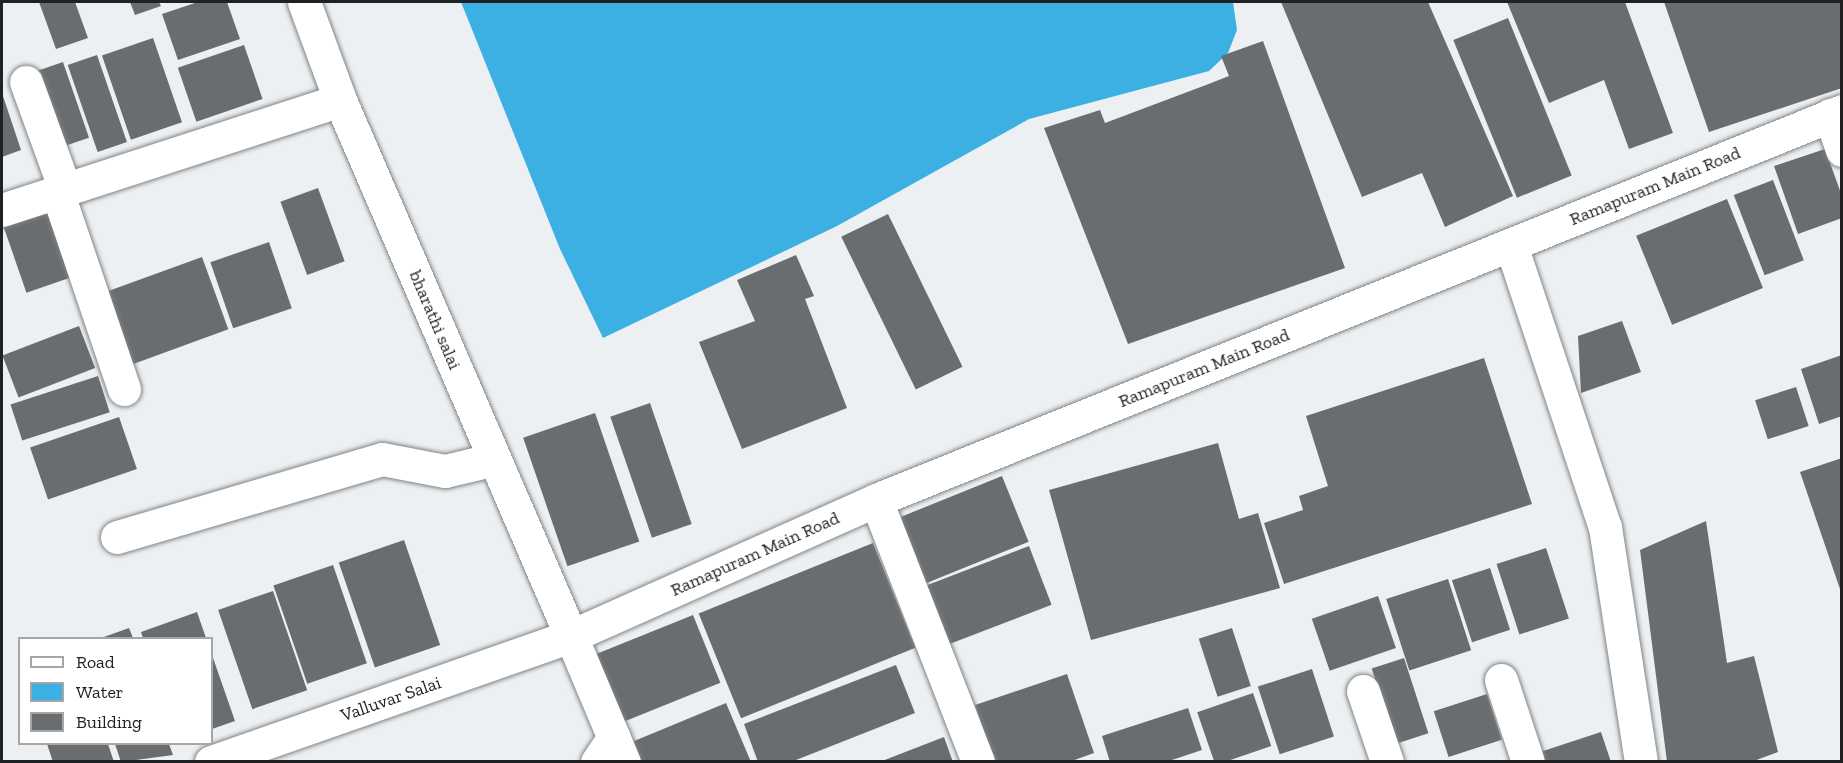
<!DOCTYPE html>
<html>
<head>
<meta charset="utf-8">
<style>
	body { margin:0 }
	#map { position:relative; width:1843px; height:763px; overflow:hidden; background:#ecf0f2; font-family:"Zilla Slab",serif }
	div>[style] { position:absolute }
	.water>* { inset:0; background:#3cafe3 }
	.building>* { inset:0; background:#6a6d6f; transform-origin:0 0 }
	.roads { filter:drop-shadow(0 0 2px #808486) drop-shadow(0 0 2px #808486) }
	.minor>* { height:33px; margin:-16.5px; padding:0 16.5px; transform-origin:16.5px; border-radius:16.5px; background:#fff }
	.major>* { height:33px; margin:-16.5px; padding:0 16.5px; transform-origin:16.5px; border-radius:16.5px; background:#fff }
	span { translate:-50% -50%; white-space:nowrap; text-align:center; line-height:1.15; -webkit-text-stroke:4.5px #fff; paint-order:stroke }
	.street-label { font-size:18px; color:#202122 }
	.frame { position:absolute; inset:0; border:3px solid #202122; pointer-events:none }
	.legend { position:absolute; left:18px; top:637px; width:195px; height:108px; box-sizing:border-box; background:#fff; border:2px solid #a6a6a7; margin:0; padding:8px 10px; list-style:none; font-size:18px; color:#202122 }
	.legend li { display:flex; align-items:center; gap:12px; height:30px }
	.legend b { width:30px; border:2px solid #a6a6a7 }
</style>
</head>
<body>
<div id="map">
	<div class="water">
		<i style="clip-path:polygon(461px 2px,1233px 2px,1237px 30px,1228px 53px,1209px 71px,1029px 119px,837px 226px,603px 338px,560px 249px)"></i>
	</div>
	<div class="building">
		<i style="clip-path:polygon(39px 2px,75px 2px,88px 38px,56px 49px)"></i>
		<i style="clip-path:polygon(130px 2px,159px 2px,161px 6px,135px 15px)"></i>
		<i style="clip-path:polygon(198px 2px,227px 2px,240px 39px,178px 60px,162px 14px)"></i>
		<i style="clip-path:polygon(1281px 2px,1428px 2px,1513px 196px,1445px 227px,1422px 173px,1362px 197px)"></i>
		<i style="clip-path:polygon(1507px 2px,1625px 2px,1673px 133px,1629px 149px,1604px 80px,1549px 103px)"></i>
		<i style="clip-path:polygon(1664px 2px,1842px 2px,1842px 88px,1709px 132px)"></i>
		<i style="left:1508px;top:18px;width:170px;height:59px;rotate:68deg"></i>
		<i style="left:153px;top:38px;width:89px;height:54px;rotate:71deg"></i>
		<i style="clip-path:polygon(1263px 41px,1345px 268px,1128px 344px,1044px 128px,1100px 110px,1105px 123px,1206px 85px,1229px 76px,1221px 56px)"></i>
		<i style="left:244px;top:45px;width:57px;height:70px;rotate:71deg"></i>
		<i style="left:97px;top:55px;width:92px;height:31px;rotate:71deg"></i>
		<i style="left:63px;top:62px;width:80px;height:36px;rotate:71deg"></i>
		<i style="clip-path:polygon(2px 93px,21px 150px,2px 157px)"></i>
		<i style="clip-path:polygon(1825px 149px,1842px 196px,1842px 218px,1798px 234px,1774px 166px)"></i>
		<i style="left:1773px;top:180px;width:86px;height:42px;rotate:69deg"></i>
		<i style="left:318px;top:188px;width:78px;height:40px;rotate:70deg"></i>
		<i style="left:1727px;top:199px;width:96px;height:98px;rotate:68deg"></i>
		<i style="left:48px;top:205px;width:76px;height:49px;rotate:71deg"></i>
		<i style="left:888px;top:214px;width:170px;height:52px;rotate:64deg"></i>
		<i style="left:269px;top:242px;width:70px;height:62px;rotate:71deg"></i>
		<i style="clip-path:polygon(796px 255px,814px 296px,805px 299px,847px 408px,742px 449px,699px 342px,755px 321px,737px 280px)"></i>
		<i style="left:202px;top:257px;width:77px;height:104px;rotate:70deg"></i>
		<i style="clip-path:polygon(1622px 321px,1641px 372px,1581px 393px,1578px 336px)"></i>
		<i style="left:79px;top:326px;width:45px;height:82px;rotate:69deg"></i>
		<i style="clip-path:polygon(1842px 355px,1842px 416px,1819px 424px,1801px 369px)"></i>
		<i style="clip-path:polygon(1484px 358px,1532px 504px,1284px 584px,1264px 523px,1303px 510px,1299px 496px,1328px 486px,1306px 416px)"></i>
		<i style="left:98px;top:376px;width:38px;height:92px;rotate:72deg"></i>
		<i style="left:1796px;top:387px;width:41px;height:43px;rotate:72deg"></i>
		<i style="left:650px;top:403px;width:128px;height:42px;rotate:71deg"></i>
		<i style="left:595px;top:413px;width:136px;height:76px;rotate:71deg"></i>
		<i style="left:119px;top:417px;width:55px;height:94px;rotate:71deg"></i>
		<i style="clip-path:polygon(1218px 443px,1239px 519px,1258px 513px,1280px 588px,1091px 640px,1049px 490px)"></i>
		<i style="clip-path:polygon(1842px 458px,1842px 592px,1841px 592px,1800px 472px)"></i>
		<i style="left:1002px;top:476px;width:71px;height:112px;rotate:68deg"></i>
		<i style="clip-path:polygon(1706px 521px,1727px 663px,1754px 656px,1778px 752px,1751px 762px,1667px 762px,1640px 550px)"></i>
		<i style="left:404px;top:540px;width:111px;height:69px;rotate:71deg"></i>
		<i style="left:873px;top:543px;width:113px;height:188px;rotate:68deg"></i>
		<i style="left:1029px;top:546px;width:63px;height:110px;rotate:69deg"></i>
		<i style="left:1546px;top:548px;width:74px;height:52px;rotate:72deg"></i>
		<i style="left:333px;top:565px;width:104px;height:63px;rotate:71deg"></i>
		<i style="left:1490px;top:568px;width:65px;height:40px;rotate:72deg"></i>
		<i style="left:1448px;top:579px;width:75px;height:65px;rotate:72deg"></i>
		<i style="left:273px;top:591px;width:105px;height:58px;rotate:71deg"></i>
		<i style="left:1378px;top:596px;width:55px;height:70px;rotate:71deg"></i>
		<i style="clip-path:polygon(197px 612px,206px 638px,143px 638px,141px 632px)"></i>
		<i style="left:693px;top:615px;width:73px;height:105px;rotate:68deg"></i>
		<i style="clip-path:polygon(129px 628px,133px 638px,101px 638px)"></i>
		<i style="left:1232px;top:628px;width:61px;height:35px;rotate:72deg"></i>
		<i style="clip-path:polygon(212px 655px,235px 721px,212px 729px)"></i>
		<i style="left:1404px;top:658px;width:79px;height:34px;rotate:72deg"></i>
		<i style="clip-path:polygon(896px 665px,915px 713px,791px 762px,758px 762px,744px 724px)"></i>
		<i style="left:1312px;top:669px;width:71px;height:57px;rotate:72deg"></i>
		<i style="clip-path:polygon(1067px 674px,1094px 753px,1069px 762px,994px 762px,975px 705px)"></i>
		<i style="left:1253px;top:693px;width:56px;height:59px;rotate:71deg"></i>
		<i style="left:1487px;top:694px;width:48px;height:56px;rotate:72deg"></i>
		<i style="clip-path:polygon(726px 703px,751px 762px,634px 762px,627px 744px)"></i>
		<i style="clip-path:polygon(1188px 708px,1202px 750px,1166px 762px,1110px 762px,1102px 736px)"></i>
		<i style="clip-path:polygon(1601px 732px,1611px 762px,1537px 762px,1534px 754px)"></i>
		<i style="clip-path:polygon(944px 737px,953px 762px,882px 762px,882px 761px)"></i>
		<i style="clip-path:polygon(47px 744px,108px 744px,114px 762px,53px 762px)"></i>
		<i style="clip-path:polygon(115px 744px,169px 744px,173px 755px,121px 762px)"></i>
	</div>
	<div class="roads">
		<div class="minor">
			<i style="left:304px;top:2px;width:104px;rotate:69.8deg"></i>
			<i style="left:340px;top:100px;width:584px;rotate:66.69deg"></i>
			<i style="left:26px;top:82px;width:115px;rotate:70.1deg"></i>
			<i style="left:1830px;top:115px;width:37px;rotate:71deg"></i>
			<i style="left:58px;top:194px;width:206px;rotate:71.3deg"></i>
			<i style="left:2px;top:210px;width:355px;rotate:-18deg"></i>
			<i style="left:1511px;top:245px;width:297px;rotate:71.6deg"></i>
			<i style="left:1605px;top:527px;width:238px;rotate:81.3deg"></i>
			<i style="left:876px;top:500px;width:281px;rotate:68.7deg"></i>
			<i style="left:117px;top:537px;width:276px;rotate:-16.4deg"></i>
			<i style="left:382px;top:459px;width:64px;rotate:10.8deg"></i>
			<i style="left:445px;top:471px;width:51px;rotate:-13.5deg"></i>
			<i style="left:1501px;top:680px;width:86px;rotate:71.8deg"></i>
			<i style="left:1363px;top:691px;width:75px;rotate:71.3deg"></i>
			<i style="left:597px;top:762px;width:30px;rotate:-56deg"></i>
		</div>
		<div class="major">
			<i style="left:571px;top:636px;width:137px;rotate:67.2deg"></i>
			<i style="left:211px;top:762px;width:381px;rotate:-19.3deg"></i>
			<i style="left:571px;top:636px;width:334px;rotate:-24deg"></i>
			<i style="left:876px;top:500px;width:1041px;rotate:-21.93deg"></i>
		</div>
	</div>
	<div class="street-label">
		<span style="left:1655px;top:186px;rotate:-22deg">Ramapuram Main Road</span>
		<span style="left:435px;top:320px;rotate:67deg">bharathi salai</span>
		<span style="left:1204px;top:368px;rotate:-22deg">Ramapuram Main Road</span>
		<span style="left:755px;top:554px;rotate:-24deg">Ramapuram Main Road</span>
		<span style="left:391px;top:699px;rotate:-19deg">Valluvar Salai</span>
	</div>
	<div class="frame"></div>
	<ul class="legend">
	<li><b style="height:8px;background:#fff"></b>Road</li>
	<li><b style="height:16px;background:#3cafe3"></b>Water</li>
	<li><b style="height:16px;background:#6a6d6f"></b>Building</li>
	</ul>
</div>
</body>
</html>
